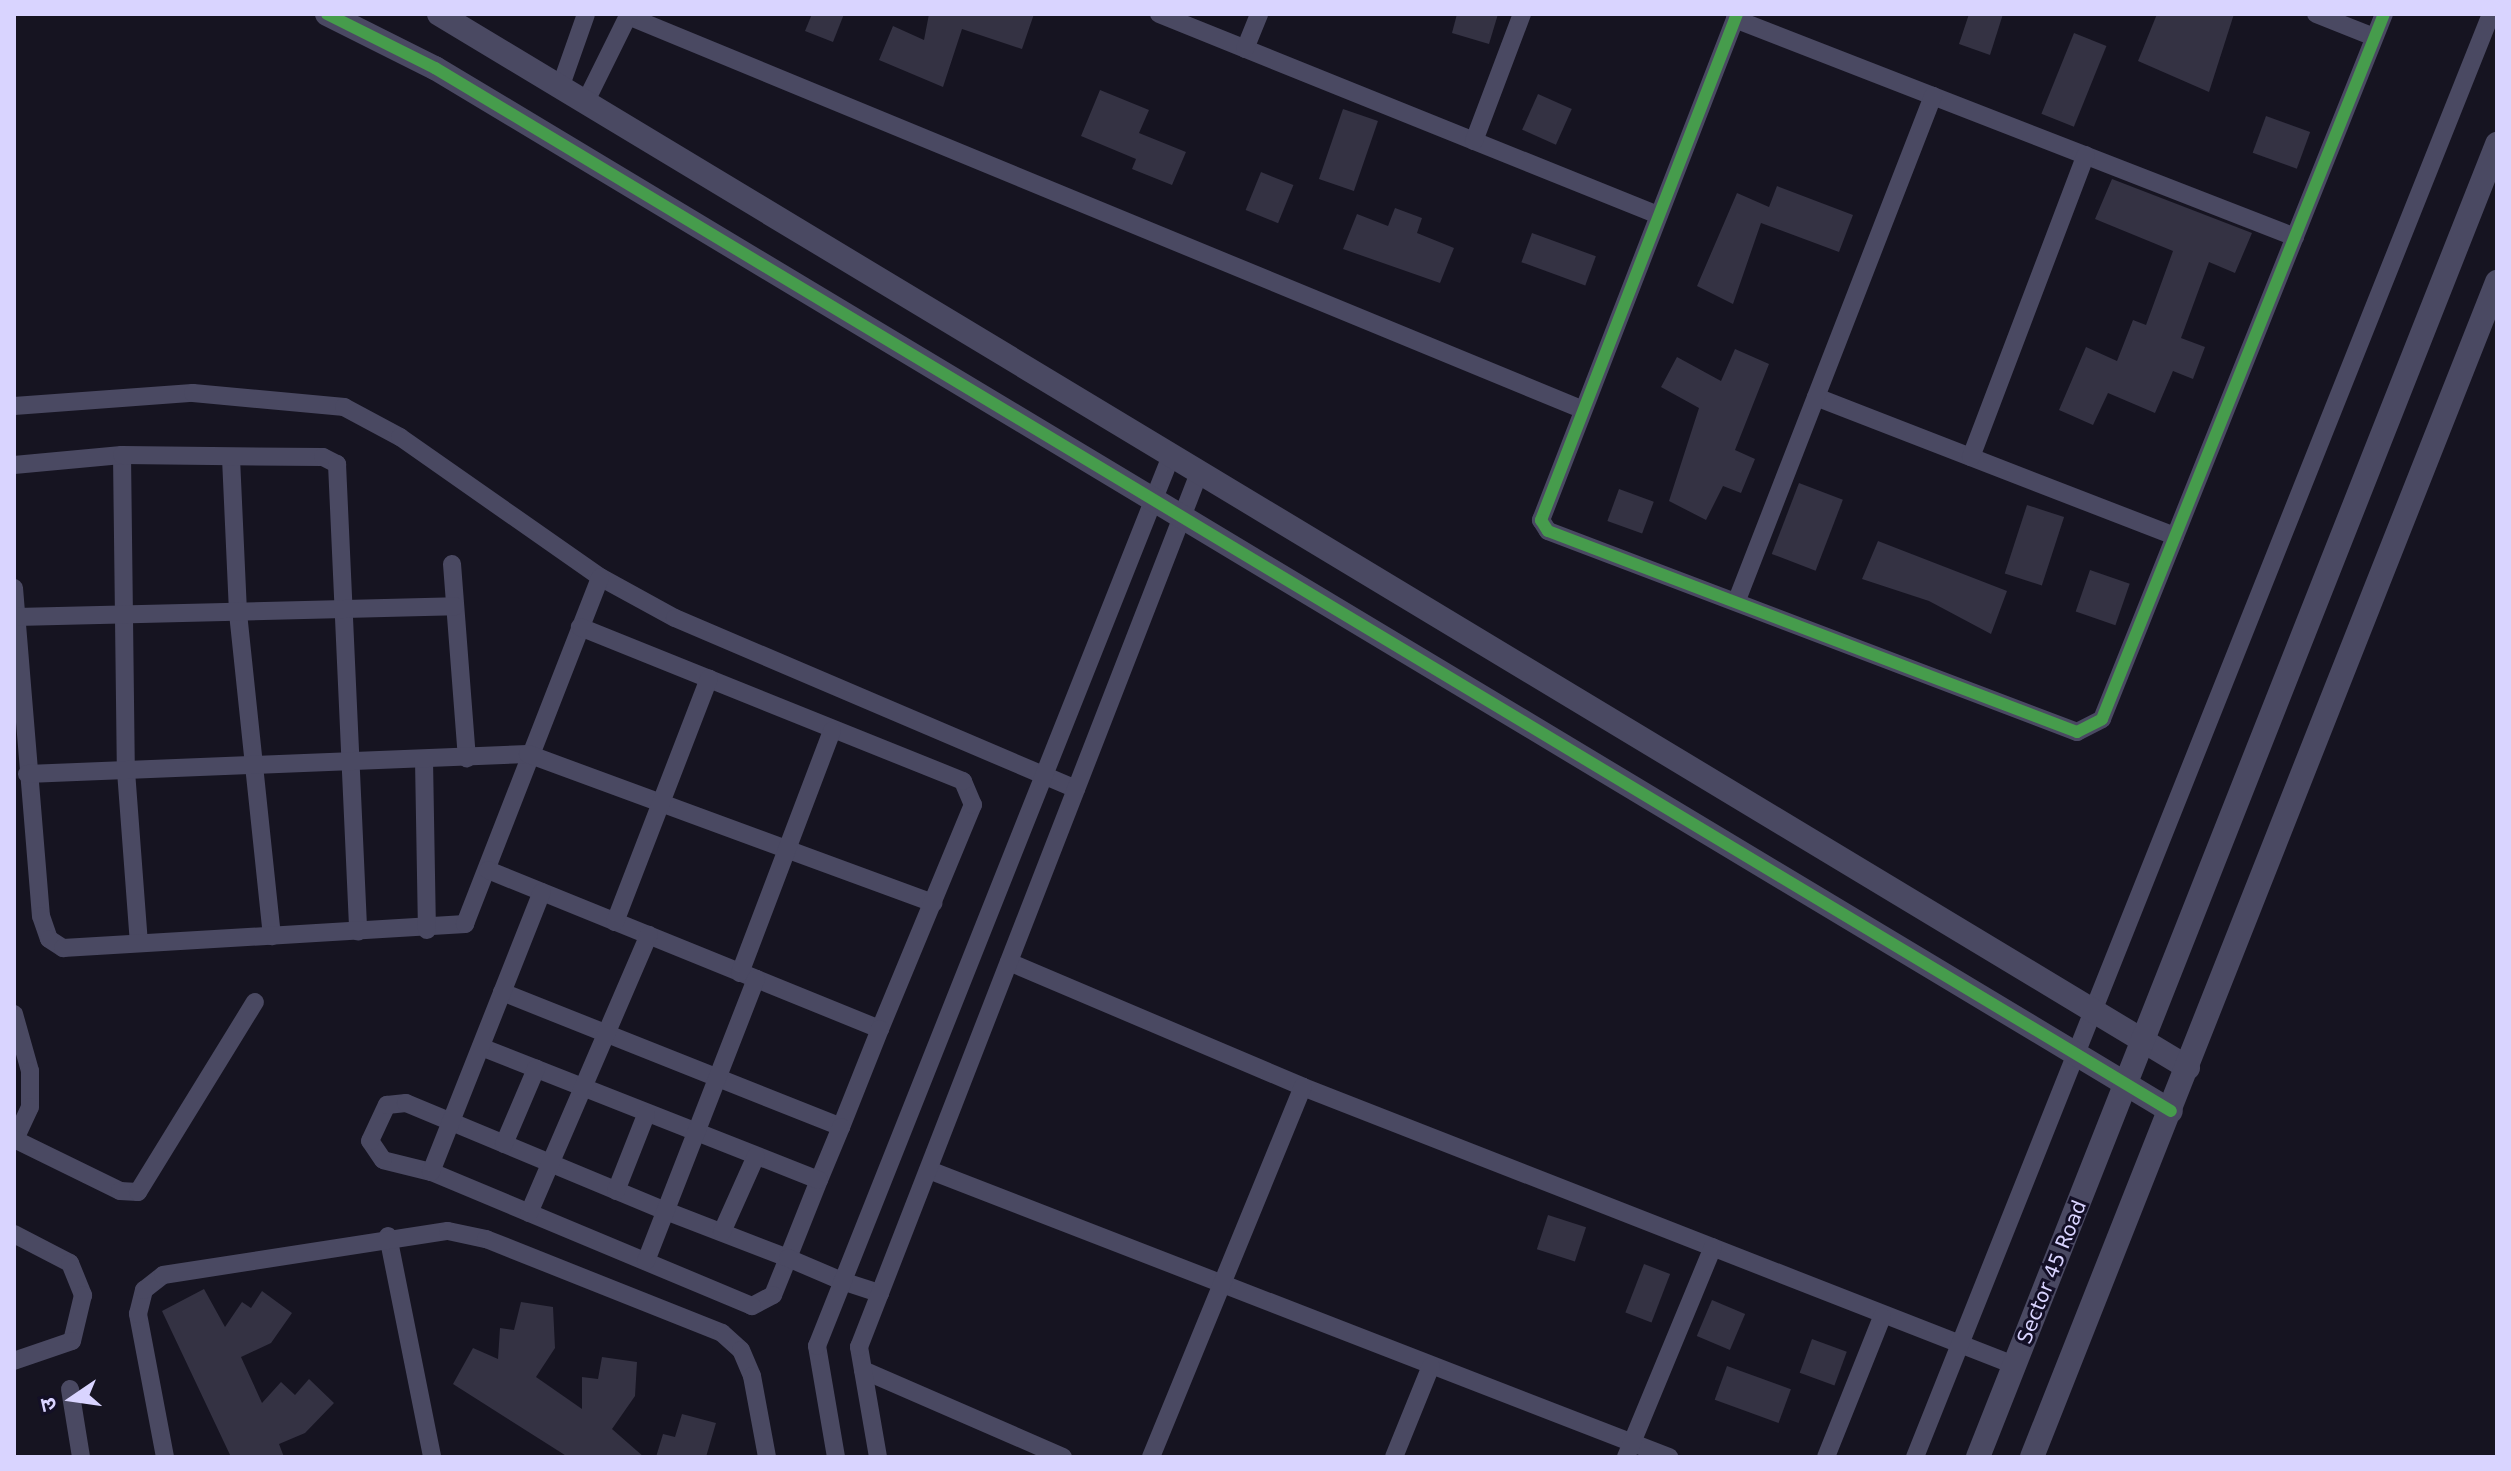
<!DOCTYPE html>
<html>
<head>
<meta charset="utf-8">
<style>
	body { margin:0 }
	#map { position:relative; width:2511px; height:1471px; overflow:hidden; background:#161421; font-family:"DejaVu Sans","Noto Sans Devanagari",sans-serif }
	div>[style] { position:absolute }
	.building>* { inset:0; background:#343243; transform-origin:0 0 }
	.minor>* { height:18px; margin:-9px; padding:0 9px; transform-origin:9px; border-radius:9px; background:#4a4962 }
	.tertiary>* { height:24px; margin:-12px; padding:0 12px; transform-origin:12px; border-radius:12px; background:#4a4962 }
	.cycleway>* { height:12px; margin:-6px; padding:0 6px; transform-origin:6px; border-radius:6px; background:#469c4c }
	span { translate:-50% -50%; white-space:nowrap; text-align:center; line-height:1.15; -webkit-text-stroke:6px #130f26; paint-order:stroke }
	.street-label { font-size:20px; color:#d9d4ff }
	.frame { position:absolute; inset:0; border:16px solid #d9d4ff; pointer-events:none }
	.north { position:absolute; left:32px; top:1359px; width:80px; height:80px; -webkit-text-stroke:6px #130f26; paint-order:stroke; rotate:257deg; font-size:22px; font-weight:700; line-height:32px; text-align:center; color:#d9d4ff }
	.north::after { content:''; display:block; margin:auto; width:28px; height:36px; background:#d9d4ff; clip-path:polygon(50% 0,100% 100%,50% 72%,0 100%) }
</style>
</head>
<body>
<div id="map">
	<div class="building">
		<i style="clip-path:polygon(812px 14px,844px 14px,833px 42px,805px 31px)"></i>
		<i style="clip-path:polygon(929px 14px,1034px 14px,1022px 49px,962px 29px,943px 87px,879px 60px,893px 26px,924px 40px)"></i>
		<i style="clip-path:polygon(1457px 14px,1498px 14px,1489px 44px,1452px 33px)"></i>
		<i style="clip-path:polygon(1969px 14px,2003px 14px,1990px 55px,1959px 44px)"></i>
		<i style="clip-path:polygon(2157px 14px,2234px 14px,2209px 92px,2138px 61px)"></i>
		<i style="left:2074px;top:33px;width:35px;height:87px;rotate:22deg"></i>
		<i style="clip-path:polygon(1100px 90px,1149px 110px,1139px 133px,1186px 152px,1172px 185px,1132px 169px,1136px 159px,1081px 136px)"></i>
		<i style="left:1538px;top:94px;width:37px;height:39px;rotate:24deg"></i>
		<i style="left:1343px;top:109px;width:37px;height:74px;rotate:19deg"></i>
		<i style="left:2266px;top:116px;width:47px;height:39px;rotate:20deg"></i>
		<i style="left:1261px;top:172px;width:35px;height:41px;rotate:22deg"></i>
		<i style="clip-path:polygon(2112px 179px,2252px 233px,2235px 273px,2209px 262px,2181px 338px,2205px 347px,2193px 379px,2173px 371px,2155px 413px,2108px 393px,2093px 425px,2059px 410px,2086px 347px,2117px 361px,2133px 320px,2146px 325px,2173px 251px,2095px 219px)"></i>
		<i style="clip-path:polygon(1777px 186px,1853px 215px,1839px 252px,1761px 223px,1733px 304px,1697px 286px,1737px 193px,1769px 207px)"></i>
		<i style="clip-path:polygon(1395px 208px,1422px 218px,1417px 233px,1454px 248px,1440px 283px,1343px 249px,1357px 214px,1388px 226px)"></i>
		<i style="left:1532px;top:233px;width:68px;height:31px;rotate:20deg"></i>
		<i style="clip-path:polygon(1735px 349px,1769px 364px,1735px 450px,1755px 459px,1741px 493px,1723px 486px,1706px 520px,1669px 501px,1699px 408px,1661px 387px,1677px 357px,1721px 381px)"></i>
		<i style="left:1799px;top:483px;width:47px;height:76px;rotate:21deg"></i>
		<i style="left:1619px;top:489px;width:37px;height:34px;rotate:20deg"></i>
		<i style="left:2027px;top:505px;width:39px;height:72px;rotate:18deg"></i>
		<i style="clip-path:polygon(1878px 541px,2007px 591px,1991px 634px,1929px 601px,1862px 579px)"></i>
		<i style="left:2090px;top:570px;width:42px;height:44px;rotate:19deg"></i>
		<i style="left:1548px;top:1215px;width:40px;height:36px;rotate:18deg"></i>
		<i style="left:1644px;top:1264px;width:28px;height:52px;rotate:21deg"></i>
		<i style="clip-path:polygon(204px 1289px,225px 1327px,242px 1302px,251px 1308px,262px 1291px,292px 1313px,271px 1343px,241px 1357px,262px 1403px,281px 1382px,295px 1395px,309px 1379px,334px 1403px,305px 1433px,279px 1444px,284px 1457px,231px 1457px,162px 1311px)"></i>
		<i style="left:1712px;top:1300px;width:36px;height:39px;rotate:23deg"></i>
		<i style="clip-path:polygon(521px 1302px,553px 1307px,555px 1348px,536px 1377px,582px 1409px,582px 1377px,598px 1379px,602px 1357px,637px 1362px,635px 1396px,612px 1429px,644px 1457px,568px 1457px,453px 1384px,473px 1348px,498px 1359px,500px 1328px,514px 1330px)"></i>
		<i style="left:1812px;top:1339px;width:37px;height:36px;rotate:20deg"></i>
		<i style="left:1727px;top:1366px;width:68px;height:36px;rotate:20deg"></i>
		<i style="clip-path:polygon(682px 1414px,716px 1423px,706px 1457px,656px 1457px,663px 1434px,675px 1437px)"></i>
	</div>
	<div class="minor">
		<i style="left:1159px;top:14px;width:538px;rotate:21.94deg"></i>
		<i style="left:1737px;top:14px;width:543px;rotate:111.17deg"></i>
		<i style="left:1541px;top:520px;width:13px;rotate:58deg"></i>
		<i style="left:1548px;top:531px;width:566px;rotate:20.8deg"></i>
		<i style="left:2077px;top:732px;width:28px;rotate:-27deg"></i>
		<i style="left:2102px;top:719px;width:759px;rotate:-68.2deg"></i>
		<i style="left:2316px;top:14px;width:62px;rotate:21.6deg"></i>
		<i style="left:628px;top:16px;width:1031px;rotate:22.41deg"></i>
		<i style="left:1735px;top:19px;width:601px;rotate:21.27deg"></i>
		<i style="left:1245px;top:49px;width:38px;rotate:-68deg"></i>
		<i style="left:560px;top:88px;width:78px;rotate:-70.6deg"></i>
		<i style="left:585px;top:103px;width:99px;rotate:-63.7deg"></i>
		<i style="left:1474px;top:141px;width:136px;rotate:-69.3deg"></i>
		<i style="left:1816px;top:397px;width:385px;rotate:21.2deg"></i>
		<i style="left:14px;top:406px;width:179px;rotate:-4.2deg"></i>
		<i style="left:193px;top:393px;width:152px;rotate:5.3deg"></i>
		<i style="left:344px;top:407px;width:64px;rotate:28.2deg"></i>
		<i style="left:400px;top:437px;width:244px;rotate:35deg"></i>
		<i style="left:600px;top:577px;width:85px;rotate:28.7deg"></i>
		<i style="left:675px;top:618px;width:436px;rotate:23.1deg"></i>
		<i style="left:122px;top:455px;width:316px;rotate:89.3deg"></i>
		<i style="left:126px;top:771px;width:171px;rotate:85.7deg"></i>
		<i style="left:1971px;top:457px;width:323px;rotate:-69.2deg"></i>
		<i style="left:231px;top:458px;width:155px;rotate:87.4deg"></i>
		<i style="left:238px;top:613px;width:325px;rotate:84deg"></i>
		<i style="left:14px;top:465px;width:108px;rotate:-5.3deg"></i>
		<i style="left:122px;top:455px;width:201px;rotate:0.6deg"></i>
		<i style="left:323px;top:457px;width:16px;rotate:27deg"></i>
		<i style="left:337px;top:464px;width:468px;rotate:87.4deg"></i>
		<i style="left:452px;top:564px;width:195px;rotate:85.6deg"></i>
		<i style="left:14px;top:588px;width:329px;rotate:85.3deg"></i>
		<i style="left:41px;top:916px;width:24px;rotate:71deg"></i>
		<i style="left:49px;top:939px;width:17px;rotate:33deg"></i>
		<i style="left:63px;top:948px;width:403px;rotate:-3.4deg"></i>
		<i style="left:465px;top:924px;width:372px;rotate:-68.7deg"></i>
		<i style="left:1737px;top:600px;width:541px;rotate:-68.75deg"></i>
		<i style="left:16px;top:617px;width:439px;rotate:-1.4deg"></i>
		<i style="left:424px;top:760px;width:170px;rotate:89deg"></i>
		<i style="left:27px;top:774px;width:501px;rotate:-2.29deg"></i>
		<i style="left:528px;top:754px;width:432px;rotate:20.2deg"></i>
		<i style="left:488px;top:870px;width:423px;rotate:22.1deg"></i>
		<i style="left:880px;top:1029px;width:243px;rotate:-67.5deg"></i>
		<i style="left:973px;top:805px;width:26px;rotate:-113deg"></i>
		<i style="left:963px;top:781px;width:413px;rotate:-158.1deg"></i>
		<i style="left:615px;top:922px;width:261px;rotate:-68.9deg"></i>
		<i style="left:1009px;top:962px;width:319px;rotate:23deg"></i>
		<i style="left:1303px;top:1087px;width:763px;rotate:21.36deg"></i>
		<i style="left:740px;top:973px;width:259px;rotate:-69.2deg"></i>
		<i style="left:502px;top:992px;width:365px;rotate:21.7deg"></i>
		<i style="left:14px;top:1014px;width:59px;rotate:74.3deg"></i>
		<i style="left:30px;top:1071px;width:36px;rotate:90deg"></i>
		<i style="left:30px;top:1107px;width:35px;rotate:115deg"></i>
		<i style="left:880px;top:1029px;width:105px;rotate:111.7deg"></i>
		<i style="left:841px;top:1127px;width:57px;rotate:112.5deg"></i>
		<i style="left:819px;top:1180px;width:84px;rotate:111.7deg"></i>
		<i style="left:788px;top:1258px;width:40px;rotate:112deg"></i>
		<i style="left:773px;top:1295px;width:24px;rotate:152deg"></i>
		<i style="left:752px;top:1306px;width:348px;rotate:-157.3deg"></i>
		<i style="left:431px;top:1172px;width:49px;rotate:-166deg"></i>
		<i style="left:383px;top:1160px;width:23px;rotate:-124deg"></i>
		<i style="left:370px;top:1141px;width:40px;rotate:-65deg"></i>
		<i style="left:387px;top:1105px;width:19px;rotate:-6deg"></i>
		<i style="left:406px;top:1103px;width:282px;rotate:22.6deg"></i>
		<i style="left:666px;top:1211px;width:131px;rotate:21.1deg"></i>
		<i style="left:788px;top:1258px;width:59px;rotate:23.1deg"></i>
		<i style="left:842px;top:1281px;width:40px;rotate:18deg"></i>
		<i style="left:481px;top:1047px;width:363px;rotate:21.5deg"></i>
		<i style="left:14px;top:1139px;width:118px;rotate:26.1deg"></i>
		<i style="left:120px;top:1191px;width:18px;rotate:3deg"></i>
		<i style="left:138px;top:1192px;width:223px;rotate:-58.4deg"></i>
		<i style="left:504px;top:1144px;width:82px;rotate:-66.9deg"></i>
		<i style="left:929px;top:1170px;width:794px;rotate:21.2deg"></i>
		<i style="left:431px;top:1172px;width:301px;rotate:-68.4deg"></i>
		<i style="left:616px;top:1191px;width:82px;rotate:-68.5deg"></i>
		<i style="left:529px;top:1213px;width:303px;rotate:-66.7deg"></i>
		<i style="left:722px;top:1232px;width:83px;rotate:-65.9deg"></i>
		<i style="left:14px;top:1234px;width:63px;rotate:27.4deg"></i>
		<i style="left:70px;top:1263px;width:35px;rotate:68deg"></i>
		<i style="left:83px;top:1295px;width:47px;rotate:103.4deg"></i>
		<i style="left:72px;top:1341px;width:61px;rotate:161deg"></i>
		<i style="left:388px;top:1236px;width:225px;rotate:78.7deg"></i>
		<i style="left:646px;top:1261px;width:303px;rotate:-68.7deg"></i>
		<i style="left:863px;top:1370px;width:218px;rotate:23.5deg"></i>
		<i style="left:70px;top:1389px;width:69px;rotate:80.8deg"></i>
		<i style="left:165px;top:1457px;width:146px;rotate:-100.7deg"></i>
		<i style="left:138px;top:1314px;width:25px;rotate:-76deg"></i>
		<i style="left:144px;top:1290px;width:24px;rotate:-38deg"></i>
		<i style="left:163px;top:1275px;width:288px;rotate:-8.8deg"></i>
		<i style="left:448px;top:1231px;width:39px;rotate:12deg"></i>
		<i style="left:486px;top:1239px;width:254px;rotate:21.7deg"></i>
		<i style="left:722px;top:1333px;width:25px;rotate:42deg"></i>
		<i style="left:741px;top:1350px;width:28px;rotate:67deg"></i>
		<i style="left:752px;top:1376px;width:82px;rotate:79.5deg"></i>
		<i style="left:836px;top:1457px;width:113px;rotate:-99.7deg"></i>
		<i style="left:817px;top:1346px;width:958px;rotate:-68.31deg"></i>
		<i style="left:878px;top:1457px;width:112px;rotate:-99.8deg"></i>
		<i style="left:859px;top:1347px;width:938px;rotate:-68.74deg"></i>
		<i style="left:1151px;top:1457px;width:400px;rotate:-67.7deg"></i>
		<i style="left:1394px;top:1457px;width:98px;rotate:-67.9deg"></i>
		<i style="left:1626px;top:1457px;width:227px;rotate:-67.5deg"></i>
		<i style="left:1826px;top:1457px;width:151px;rotate:-68.2deg"></i>
		<i style="left:1915px;top:1457px;width:1554px;rotate:-68.24deg"></i>
	</div>
	<div class="tertiary">
		<i style="left:327px;top:14px;width:121px;rotate:26.6deg"></i>
		<i style="left:435px;top:68px;width:2025px;rotate:31deg"></i>
		<i style="left:439px;top:14px;width:2042px;rotate:31.07deg"></i>
		<i style="left:1978px;top:1457px;width:1412px;rotate:-68.43deg"></i>
		<i style="left:2032px;top:1457px;width:1264px;rotate:-68.41deg"></i>
	</div>
	<div class="cycleway">
		<i style="left:327px;top:14px;width:121px;rotate:26.6deg"></i>
		<i style="left:435px;top:68px;width:2025px;rotate:31deg"></i>
		<i style="left:1737px;top:14px;width:543px;rotate:111.17deg"></i>
		<i style="left:1541px;top:520px;width:13px;rotate:58deg"></i>
		<i style="left:1548px;top:531px;width:566px;rotate:20.8deg"></i>
		<i style="left:2077px;top:732px;width:28px;rotate:-27deg"></i>
		<i style="left:2102px;top:719px;width:759px;rotate:-68.2deg"></i>
	</div>
	<div class="street-label">
		<span style="left:2052px;top:1272px;rotate:-68deg">Sector 45 Road</span>
	</div>
	<div class="frame"></div>
	<div class="north">उ</div>
</div>
</body>
</html>
